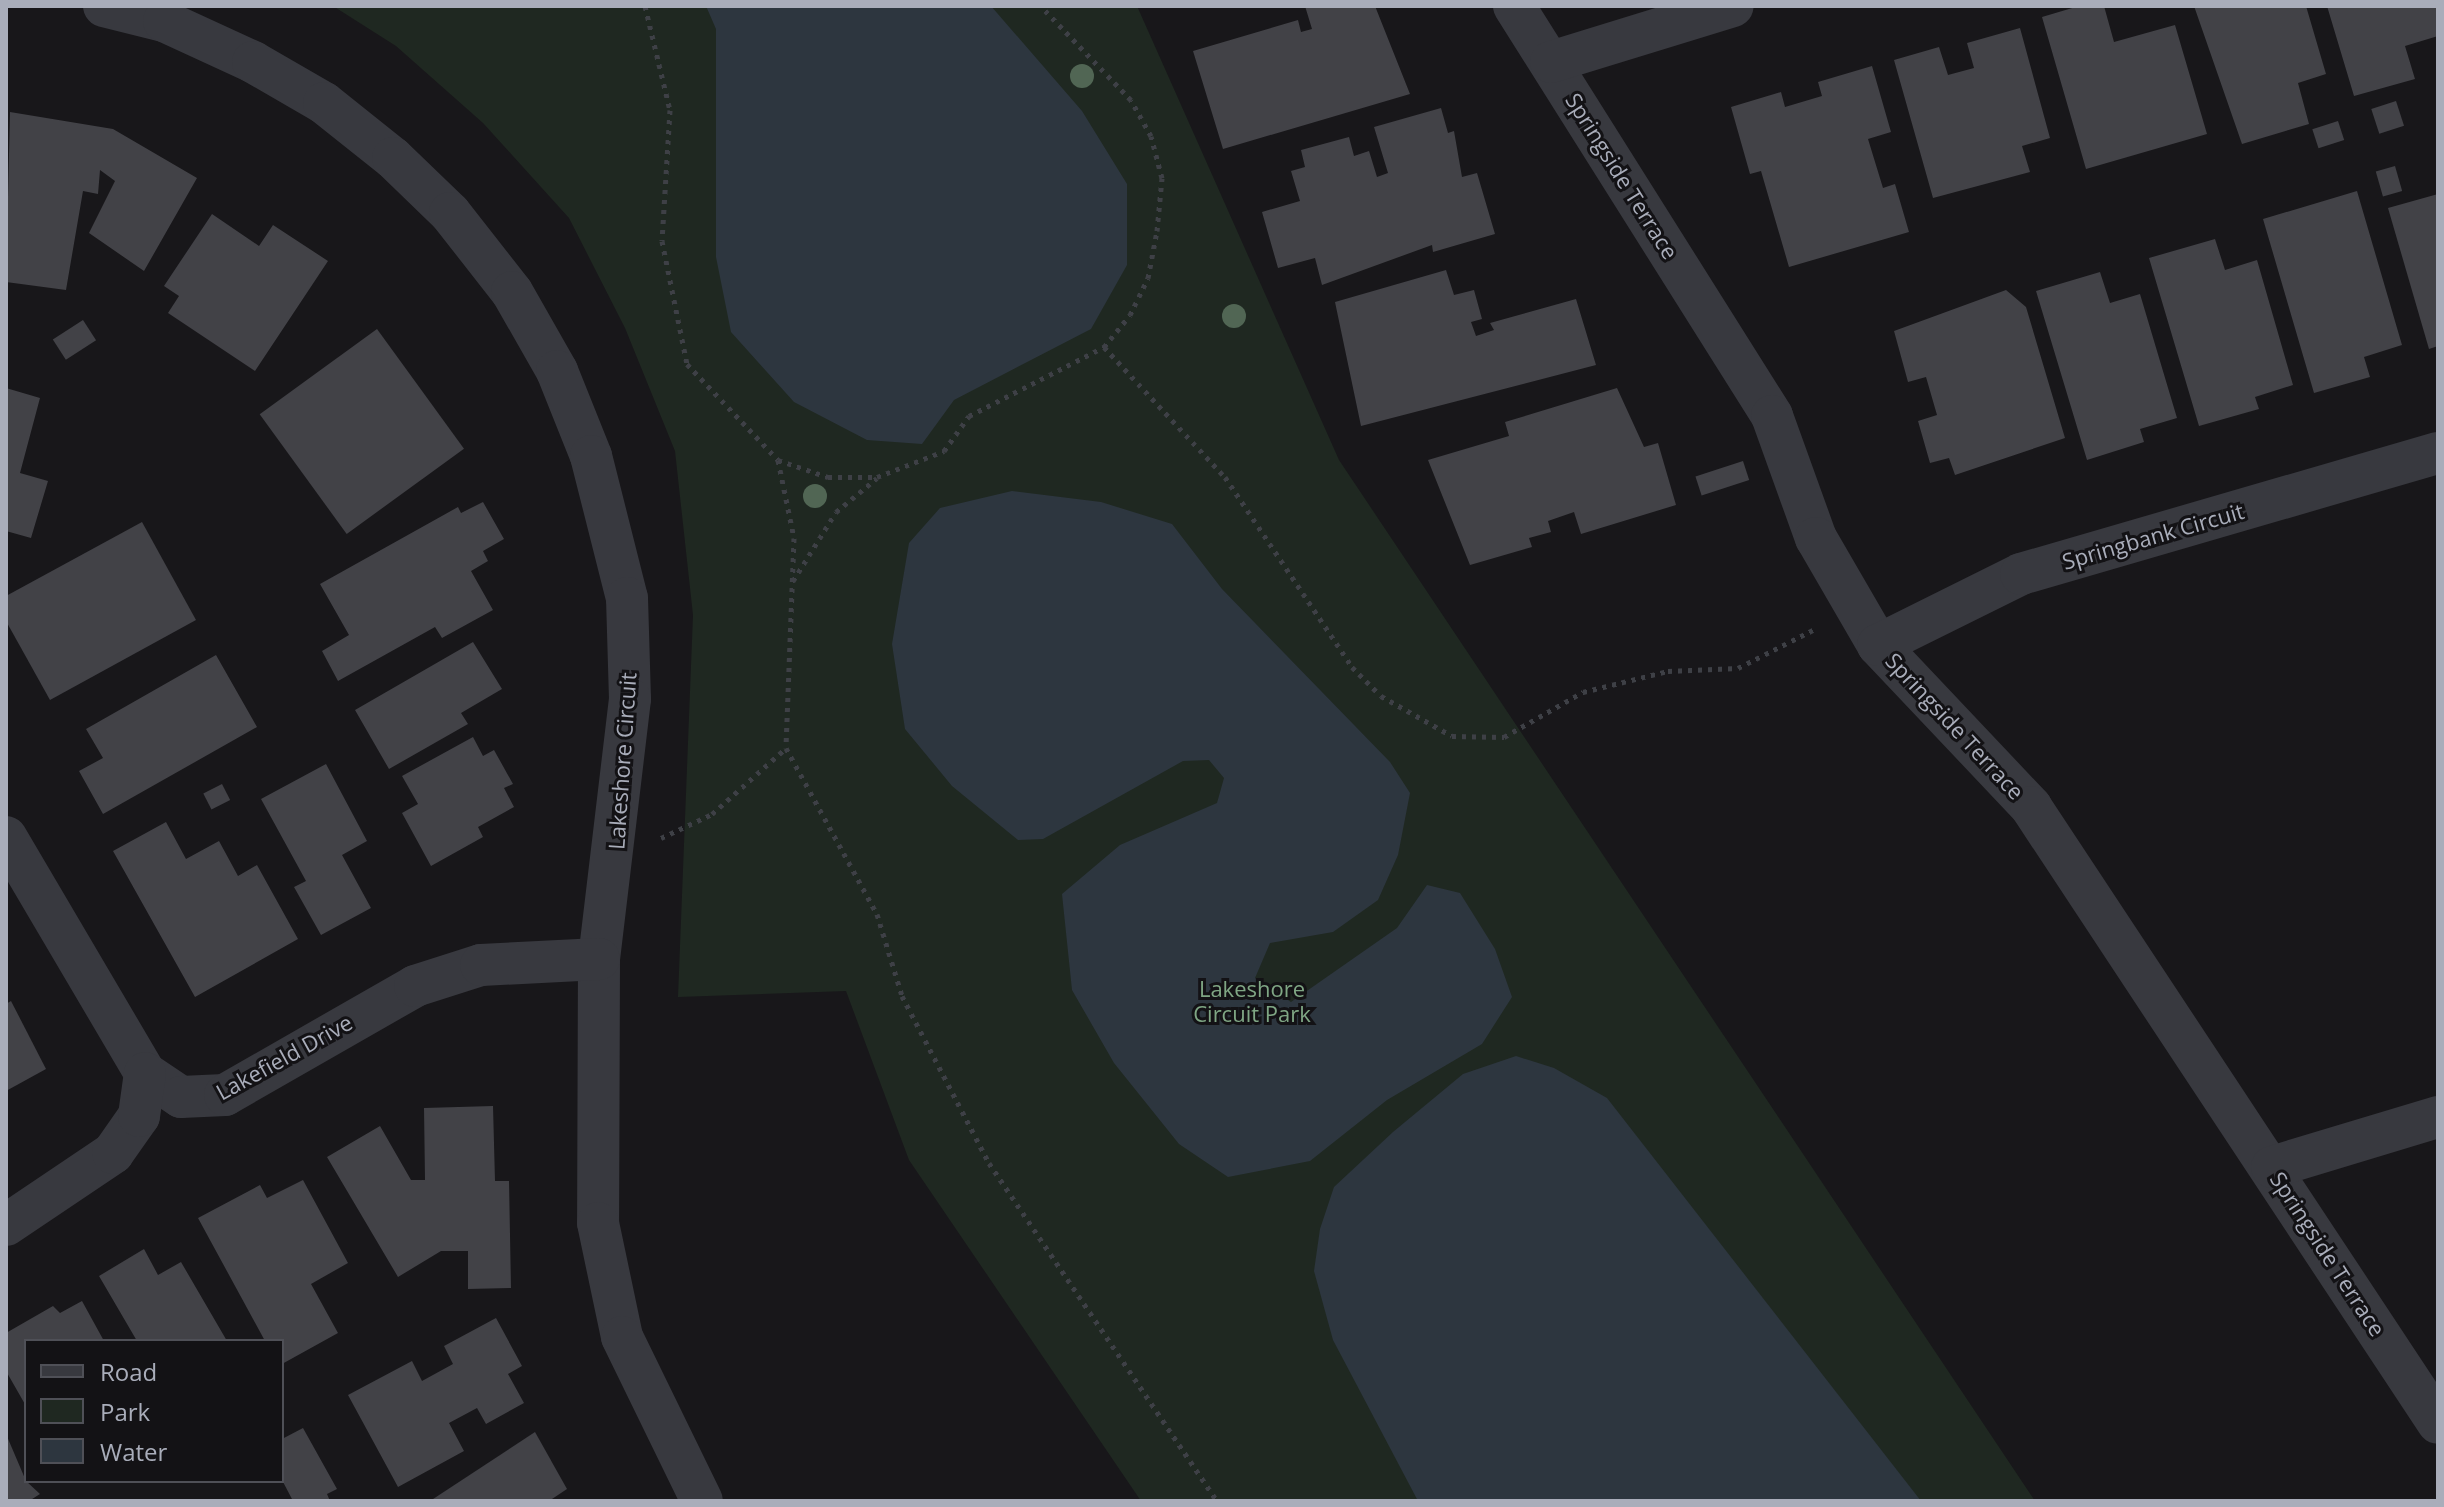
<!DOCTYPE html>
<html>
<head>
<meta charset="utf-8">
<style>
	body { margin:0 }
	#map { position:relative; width:2444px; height:1507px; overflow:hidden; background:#18171a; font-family:"Open Sans",sans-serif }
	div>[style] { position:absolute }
	.green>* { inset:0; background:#1f2821 }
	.water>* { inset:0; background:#2d363f }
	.building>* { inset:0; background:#424247; transform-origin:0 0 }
	.path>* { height:5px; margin-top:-2.5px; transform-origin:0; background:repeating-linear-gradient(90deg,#3e4046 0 4px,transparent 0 10px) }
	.minor>* { height:42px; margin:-21px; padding:0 21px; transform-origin:21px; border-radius:21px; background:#38393f }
	.trees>* { width:24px; height:24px; margin:-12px; border-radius:50%; background:#516654 }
	span { translate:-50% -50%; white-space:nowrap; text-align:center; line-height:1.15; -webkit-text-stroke:6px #131215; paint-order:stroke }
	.street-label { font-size:22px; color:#a9adba }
	.park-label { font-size:22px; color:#7fa684 }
	.frame { position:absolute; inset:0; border:8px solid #a9adba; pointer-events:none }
	.legend { position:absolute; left:24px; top:1339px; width:260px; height:144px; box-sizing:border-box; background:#131215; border:2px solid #4f5057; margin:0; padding:10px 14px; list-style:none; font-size:24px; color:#a9adba }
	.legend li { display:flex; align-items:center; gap:16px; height:40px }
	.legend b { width:40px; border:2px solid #4f5057 }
</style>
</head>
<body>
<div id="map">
	<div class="green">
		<i style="clip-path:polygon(333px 6px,1137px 6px,1339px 460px,2035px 1501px,1141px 1501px,909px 1160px,846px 991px,678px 997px,693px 615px,675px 451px,625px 328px,569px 218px,483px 123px,396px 46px)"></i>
	</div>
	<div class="water">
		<i style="clip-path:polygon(706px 6px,991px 6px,1082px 111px,1127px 184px,1127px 265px,1091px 329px,954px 400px,922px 444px,867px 440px,794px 402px,731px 332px,716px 257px,716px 29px)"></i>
		<i style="clip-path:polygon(1012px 491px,1101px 502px,1172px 524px,1222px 589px,1390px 762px,1410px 793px,1398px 855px,1378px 900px,1333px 932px,1270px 943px,1255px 978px,1291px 1002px,1397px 928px,1427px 885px,1460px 893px,1495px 949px,1512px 997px,1482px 1044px,1387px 1100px,1310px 1161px,1228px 1177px,1179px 1144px,1114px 1063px,1072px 990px,1062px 894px,1120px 845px,1217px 803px,1224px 778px,1209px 760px,1183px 761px,1043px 839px,1018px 840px,952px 786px,905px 729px,892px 644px,909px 543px,940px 508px)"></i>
		<i style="clip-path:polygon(1516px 1056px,1554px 1068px,1607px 1098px,1921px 1501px,1418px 1501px,1333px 1340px,1314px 1271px,1320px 1229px,1334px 1187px,1393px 1132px,1463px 1074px)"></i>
	</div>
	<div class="building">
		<i style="clip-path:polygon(1305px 6px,1375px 6px,1410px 94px,1223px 149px,1193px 51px,1298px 20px,1301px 32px,1312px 29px)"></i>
		<i style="clip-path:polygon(2079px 6px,2104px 6px,2114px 42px,2175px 25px,2207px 134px,2086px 169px,2042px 17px)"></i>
		<i style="clip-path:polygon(2194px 6px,2306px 6px,2326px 74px,2298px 83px,2309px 124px,2242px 144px)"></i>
		<i style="clip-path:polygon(2327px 6px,2438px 6px,2438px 36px,2405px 46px,2415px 79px,2354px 96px)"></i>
		<i style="clip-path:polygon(2020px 28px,2050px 138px,2022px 146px,2030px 172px,1933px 198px,1894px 60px,1939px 47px,1948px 75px,1974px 68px,1967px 43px)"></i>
		<i style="clip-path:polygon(1872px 66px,1891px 132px,1868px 139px,1883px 188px,1895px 184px,1909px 232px,1789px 267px,1761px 171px,1750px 174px,1731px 107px,1781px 92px,1785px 107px,1822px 96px,1818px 82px)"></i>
		<i style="left:2396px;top:101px;width:26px;height:26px;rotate:72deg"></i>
		<i style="clip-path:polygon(1441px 108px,1448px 133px,1454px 131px,1462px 177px,1477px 173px,1495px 234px,1433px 252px,1432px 245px,1322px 285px,1315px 258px,1278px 268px,1262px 212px,1300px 201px,1291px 171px,1305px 167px,1301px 150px,1349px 137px,1354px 156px,1369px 151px,1377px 177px,1388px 173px,1374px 127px)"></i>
		<i style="clip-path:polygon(10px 112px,113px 129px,197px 178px,144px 271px,89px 233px,115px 181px,100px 170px,98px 194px,83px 191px,66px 290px,6px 282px)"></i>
		<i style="left:2338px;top:121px;width:20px;height:27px;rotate:72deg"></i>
		<i style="left:2395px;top:166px;width:26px;height:20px;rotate:74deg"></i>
		<i style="clip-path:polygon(2357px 191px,2402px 345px,2364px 357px,2370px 377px,2314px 393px,2263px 219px)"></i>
		<i style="clip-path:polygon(2438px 194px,2438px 346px,2429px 349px,2388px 208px)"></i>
		<i style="clip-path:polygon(212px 214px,259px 246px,273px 225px,328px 261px,255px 371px,168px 313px,179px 296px,164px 286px)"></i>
		<i style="clip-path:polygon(2215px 239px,2225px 270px,2257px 260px,2293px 385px,2255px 397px,2259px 409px,2199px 426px,2149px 258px)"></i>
		<i style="clip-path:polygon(1446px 270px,1454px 295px,1474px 290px,1482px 319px,1471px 322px,1476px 336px,1494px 330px,1490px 323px,1576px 299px,1596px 365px,1361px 426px,1335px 302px)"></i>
		<i style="clip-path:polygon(2100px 272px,2110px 303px,2140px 294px,2177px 418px,2140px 429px,2144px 442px,2087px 460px,2036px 291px)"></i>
		<i style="clip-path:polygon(2006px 290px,2026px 307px,2065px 438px,1955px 475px,1949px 458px,1930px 463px,1918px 421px,1937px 415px,1926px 377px,1908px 382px,1894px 331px)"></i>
		<i style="left:83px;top:320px;width:24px;height:36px;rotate:57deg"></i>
		<i style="left:377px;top:329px;width:148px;height:145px;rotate:54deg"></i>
		<i style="clip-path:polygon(6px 388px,40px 398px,20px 473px,48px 481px,31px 538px,6px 531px)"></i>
		<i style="clip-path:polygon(1617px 388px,1644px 447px,1658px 443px,1676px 505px,1581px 534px,1574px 512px,1548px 521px,1551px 532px,1529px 538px,1532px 547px,1470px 565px,1428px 460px,1509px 436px,1505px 422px)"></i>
		<i style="left:1743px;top:461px;width:20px;height:50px;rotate:72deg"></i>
		<i style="clip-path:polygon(483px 502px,504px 539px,483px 551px,488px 561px,471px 571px,493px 610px,442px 638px,435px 627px,338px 681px,322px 651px,349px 635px,320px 584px,458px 507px,461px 513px)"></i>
		<i style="clip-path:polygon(142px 522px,196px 620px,50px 700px,6px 621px,6px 596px)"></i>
		<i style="clip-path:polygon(473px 642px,502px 689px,461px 713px,468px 724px,389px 769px,355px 710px)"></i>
		<i style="clip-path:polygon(216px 655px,257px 727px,103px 814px,79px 771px,103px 758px,86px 729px)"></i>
		<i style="clip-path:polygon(473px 737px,483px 756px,494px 750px,513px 784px,504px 788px,514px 807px,478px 827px,483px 837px,431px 866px,402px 813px,418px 804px,402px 776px)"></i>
		<i style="clip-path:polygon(326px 764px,367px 841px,342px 855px,371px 908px,321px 935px,294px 887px,306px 881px,261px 799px)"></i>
		<i style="left:222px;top:784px;width:18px;height:21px;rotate:63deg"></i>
		<i style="clip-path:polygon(166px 822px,186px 859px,219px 841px,238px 876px,257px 865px,298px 939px,195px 997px,113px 851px)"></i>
		<i style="clip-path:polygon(11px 1001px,46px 1069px,6px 1091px,6px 1004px)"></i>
		<i style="clip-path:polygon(493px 1106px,495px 1181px,509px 1181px,511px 1288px,468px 1289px,468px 1251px,441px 1251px,398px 1277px,327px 1157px,380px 1126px,411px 1180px,425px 1180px,424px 1108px)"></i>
		<i style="clip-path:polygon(303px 1180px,348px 1263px,311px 1284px,338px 1333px,282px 1364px,282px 1341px,265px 1341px,198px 1218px,260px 1185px,267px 1198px)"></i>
		<i style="clip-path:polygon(144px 1249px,158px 1275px,181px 1262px,227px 1341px,137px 1341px,99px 1276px)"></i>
		<i style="clip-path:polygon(82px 1301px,104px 1341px,26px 1341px,26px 1406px,6px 1371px,6px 1333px,53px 1306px,60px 1313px)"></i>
		<i style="clip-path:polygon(496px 1318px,522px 1366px,508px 1374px,524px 1403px,486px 1424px,477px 1408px,449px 1423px,464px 1451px,398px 1487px,348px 1395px,412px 1361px,422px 1381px,453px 1364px,444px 1346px)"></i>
		<i style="clip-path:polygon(303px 1428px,337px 1489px,327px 1494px,330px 1501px,293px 1501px,282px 1480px,282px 1439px)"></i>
		<i style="clip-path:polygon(535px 1432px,567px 1489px,549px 1501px,430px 1501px)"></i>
		<i style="clip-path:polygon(6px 1434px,26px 1481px,40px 1494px,29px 1501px,6px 1501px)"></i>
	</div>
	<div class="path">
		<i style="left:645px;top:6px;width:107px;rotate:76.5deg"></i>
		<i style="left:670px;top:110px;width:131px;rotate:93.5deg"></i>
		<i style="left:662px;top:241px;width:126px;rotate:78.5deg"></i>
		<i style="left:687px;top:364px;width:132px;rotate:46.5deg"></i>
		<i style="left:778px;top:460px;width:80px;rotate:78.4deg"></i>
		<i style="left:794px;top:538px;width:210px;rotate:92.2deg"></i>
		<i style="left:786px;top:748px;width:189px;rotate:61.3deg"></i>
		<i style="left:877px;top:914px;width:86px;rotate:73deg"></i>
		<i style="left:902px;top:996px;width:188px;rotate:62.5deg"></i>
		<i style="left:989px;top:1163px;width:408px;rotate:56deg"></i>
		<i style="left:1104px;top:347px;width:178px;rotate:47.1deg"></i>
		<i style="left:1225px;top:477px;width:229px;rotate:56.2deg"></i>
		<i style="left:1352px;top:667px;width:41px;rotate:45deg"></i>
		<i style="left:1381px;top:696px;width:81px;rotate:29.4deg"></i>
		<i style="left:1452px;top:736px;width:52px;rotate:1.1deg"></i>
		<i style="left:1504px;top:737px;width:91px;rotate:-29.7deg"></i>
		<i style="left:1583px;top:692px;width:88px;rotate:-13.9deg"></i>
		<i style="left:1668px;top:671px;width:70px;rotate:-2.5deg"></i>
		<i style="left:1738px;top:668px;width:84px;rotate:-26.9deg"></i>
		<i style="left:778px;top:460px;width:53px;rotate:18.8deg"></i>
		<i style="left:828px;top:477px;width:49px"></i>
		<i style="left:877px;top:477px;width:72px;rotate:-21.2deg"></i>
		<i style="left:944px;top:451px;width:43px;rotate:-54.5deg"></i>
		<i style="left:969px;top:416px;width:152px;rotate:-27.1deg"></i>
		<i style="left:1104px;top:347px;width:41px;rotate:-50.9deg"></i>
		<i style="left:1130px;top:315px;width:41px;rotate:-64.1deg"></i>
		<i style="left:1148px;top:278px;width:48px;rotate:-79.2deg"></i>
		<i style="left:1157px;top:231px;width:53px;rotate:-84.6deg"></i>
		<i style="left:1162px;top:178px;width:43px;rotate:-104.7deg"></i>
		<i style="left:1151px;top:136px;width:41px;rotate:-119.1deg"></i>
		<i style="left:1131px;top:100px;width:130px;rotate:-133.8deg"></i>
		<i style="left:793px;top:581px;width:81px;rotate:-58.1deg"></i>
		<i style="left:836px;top:512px;width:53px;rotate:-39.7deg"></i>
		<i style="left:661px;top:838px;width:56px;rotate:-25.2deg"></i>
		<i style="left:712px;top:814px;width:99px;rotate:-41.7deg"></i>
	</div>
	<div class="minor">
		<i style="left:104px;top:6px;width:62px;rotate:14deg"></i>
		<i style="left:164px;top:21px;width:98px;rotate:24.7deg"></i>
		<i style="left:253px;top:62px;width:82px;rotate:30deg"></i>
		<i style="left:324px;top:103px;width:88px;rotate:38.6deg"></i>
		<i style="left:393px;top:158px;width:79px;rotate:44deg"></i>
		<i style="left:450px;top:213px;width:100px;rotate:51.9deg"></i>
		<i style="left:512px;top:292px;width:91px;rotate:60.3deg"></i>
		<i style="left:557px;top:371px;width:92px;rotate:68.2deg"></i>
		<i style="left:591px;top:456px;width:146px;rotate:75.8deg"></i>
		<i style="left:627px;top:598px;width:101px;rotate:88.3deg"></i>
		<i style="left:630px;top:699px;width:262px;rotate:96.8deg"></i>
		<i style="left:599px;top:959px;width:264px;rotate:90.2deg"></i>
		<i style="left:598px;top:1223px;width:116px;rotate:78.1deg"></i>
		<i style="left:622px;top:1337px;width:182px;rotate:64deg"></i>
		<i style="left:1514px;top:6px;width:484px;rotate:57.8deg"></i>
		<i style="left:1772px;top:416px;width:130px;rotate:70.2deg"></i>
		<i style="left:1816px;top:538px;width:124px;rotate:59.9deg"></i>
		<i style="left:1878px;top:645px;width:223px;rotate:46.6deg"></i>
		<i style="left:2031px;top:807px;width:738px;rotate:56.55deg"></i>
		<i style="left:1551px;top:62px;width:190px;rotate:-17.1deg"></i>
		<i style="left:1878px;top:645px;width:160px;rotate:-26.4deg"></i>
		<i style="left:2021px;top:574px;width:434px;rotate:-16.2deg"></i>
		<i style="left:6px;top:837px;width:274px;rotate:59.5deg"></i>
		<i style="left:145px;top:1073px;width:43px;rotate:33.7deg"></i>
		<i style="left:181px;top:1097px;width:44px;rotate:-2.6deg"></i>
		<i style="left:225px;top:1095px;width:219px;rotate:-29.8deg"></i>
		<i style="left:415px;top:986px;width:69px;rotate:-17.7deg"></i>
		<i style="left:481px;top:965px;width:118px;rotate:-2.9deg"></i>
		<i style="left:2272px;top:1167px;width:173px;rotate:-16.8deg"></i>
		<i style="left:6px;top:1225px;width:129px;rotate:-33.9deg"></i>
		<i style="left:113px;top:1153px;width:45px;rotate:-54.9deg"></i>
		<i style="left:139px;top:1116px;width:43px;rotate:-82.1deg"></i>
	</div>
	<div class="trees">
		<i style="left:1082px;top:76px"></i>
		<i style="left:1234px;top:316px"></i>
		<i style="left:815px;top:496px"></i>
	</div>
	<div class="street-label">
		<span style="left:1622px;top:176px;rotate:58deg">Springside Terrace</span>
		<span style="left:2153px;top:536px;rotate:-16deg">Springbank Circuit</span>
		<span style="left:1955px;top:726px;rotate:47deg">Springside Terrace</span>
		<span style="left:622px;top:761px;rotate:-86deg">Lakeshore Circuit</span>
		<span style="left:284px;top:1057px;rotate:-29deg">Lakefield Drive</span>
		<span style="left:2328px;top:1254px;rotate:57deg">Springside Terrace</span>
	</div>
	<div class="park-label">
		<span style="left:1252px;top:1001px">Lakeshore<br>Circuit Park</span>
	</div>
	<div class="frame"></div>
	<ul class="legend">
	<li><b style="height:10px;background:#38393f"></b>Road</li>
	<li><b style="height:22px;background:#1f2821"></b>Park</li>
	<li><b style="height:22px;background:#2d363f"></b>Water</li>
	</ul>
</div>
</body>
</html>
